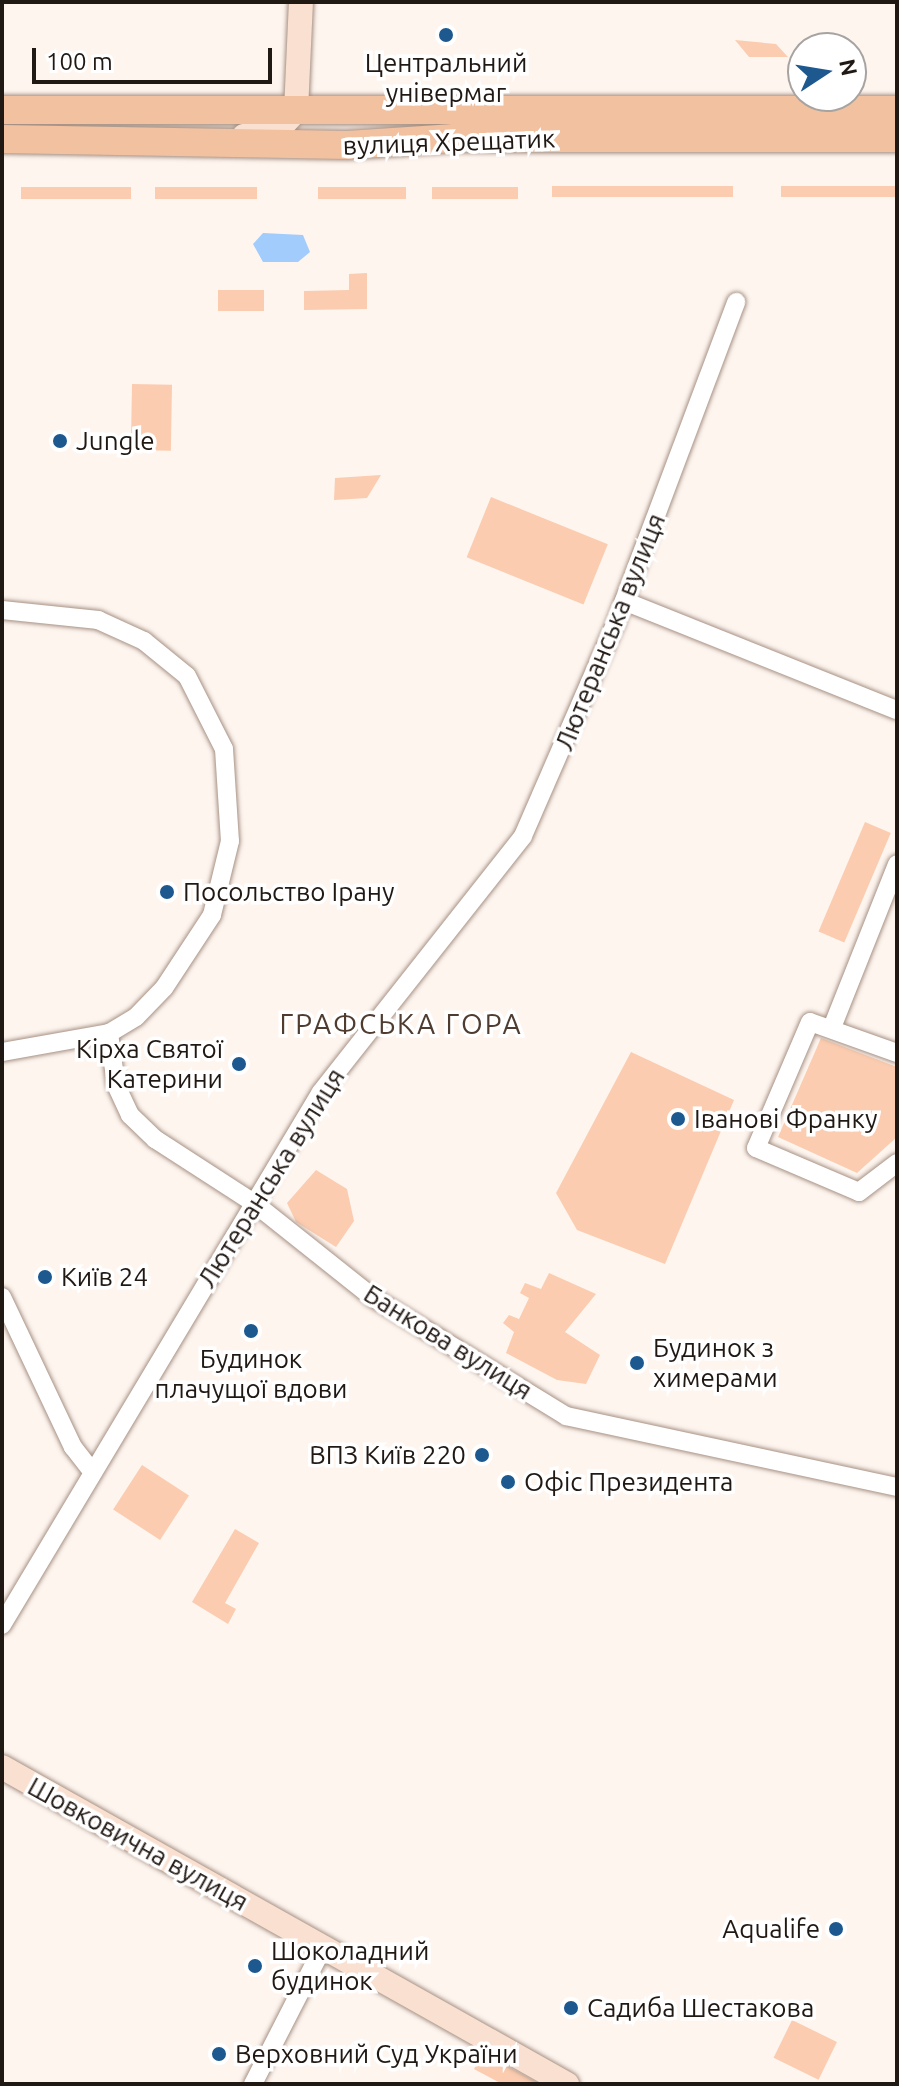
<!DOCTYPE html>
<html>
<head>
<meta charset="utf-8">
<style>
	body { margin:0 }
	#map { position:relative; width:899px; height:2086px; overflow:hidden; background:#fef5ef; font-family:Ubuntu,sans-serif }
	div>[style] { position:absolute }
	.green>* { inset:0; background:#fbccaf; transform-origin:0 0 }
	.water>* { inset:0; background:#a1ccfb }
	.roads { filter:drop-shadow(0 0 2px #a69184) drop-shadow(0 0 2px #a69184) }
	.street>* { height:18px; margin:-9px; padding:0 9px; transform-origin:9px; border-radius:9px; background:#fff }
	.secondary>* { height:24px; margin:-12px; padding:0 12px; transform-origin:12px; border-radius:12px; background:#f9e0d0 }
	.primary>* { height:28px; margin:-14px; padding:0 14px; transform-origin:14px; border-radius:14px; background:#f2c1a0 }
	.dots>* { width:22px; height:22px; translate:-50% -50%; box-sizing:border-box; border:4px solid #fff; border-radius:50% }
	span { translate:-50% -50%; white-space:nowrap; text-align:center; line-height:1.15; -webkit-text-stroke:7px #fff; paint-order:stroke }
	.poi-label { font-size:26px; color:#201813 }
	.left { translate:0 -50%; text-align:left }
	.right { translate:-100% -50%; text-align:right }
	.street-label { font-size:26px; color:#201813 }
	.neighbourhood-label { font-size:28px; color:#4f3c31; letter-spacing:2px }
	.frame { position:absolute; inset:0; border:4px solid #201813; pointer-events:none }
	.north { position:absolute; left:787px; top:32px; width:80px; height:80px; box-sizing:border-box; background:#fff; border:2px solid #a6a3a1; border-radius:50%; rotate:78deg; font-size:22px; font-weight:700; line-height:32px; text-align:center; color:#201813 }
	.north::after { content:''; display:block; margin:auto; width:28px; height:36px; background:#1d588f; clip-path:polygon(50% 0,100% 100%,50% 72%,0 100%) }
	.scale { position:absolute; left:32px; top:48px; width:240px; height:36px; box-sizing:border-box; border:4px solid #201813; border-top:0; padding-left:10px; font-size:24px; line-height:28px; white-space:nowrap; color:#201813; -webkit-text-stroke:6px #fff; paint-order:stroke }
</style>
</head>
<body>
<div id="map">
	<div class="green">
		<i style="clip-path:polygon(735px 40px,776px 44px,788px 57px,749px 57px)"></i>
		<i style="left:733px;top:186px;width:11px;height:181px;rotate:90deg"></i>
		<i style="left:897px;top:186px;width:11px;height:116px;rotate:90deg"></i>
		<i style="left:21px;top:187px;width:110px;height:12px"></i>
		<i style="left:155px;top:187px;width:102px;height:12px"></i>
		<i style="left:318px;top:187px;width:88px;height:12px"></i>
		<i style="left:432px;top:187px;width:86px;height:12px"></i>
		<i style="clip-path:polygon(367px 273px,367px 309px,304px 310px,304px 291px,349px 290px,349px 274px)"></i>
		<i style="left:264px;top:290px;width:21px;height:46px;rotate:90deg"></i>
		<i style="left:132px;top:384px;width:40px;height:66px;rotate:1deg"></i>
		<i style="clip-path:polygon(381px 475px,367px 498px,334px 500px,335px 478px)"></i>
		<i style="left:491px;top:497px;width:126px;height:65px;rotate:22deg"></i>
		<i style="left:865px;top:822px;width:28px;height:119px;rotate:23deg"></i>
		<i style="clip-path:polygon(821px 1038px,897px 1067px,897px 1137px,857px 1173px,778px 1137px)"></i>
		<i style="clip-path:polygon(631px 1052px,734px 1100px,665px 1264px,577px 1230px,556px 1193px)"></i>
		<i style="clip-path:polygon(316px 1170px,347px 1189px,354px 1221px,336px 1247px,296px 1222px,287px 1203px)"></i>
		<i style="clip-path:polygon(549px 1273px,596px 1294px,565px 1332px,600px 1355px,586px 1384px,557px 1380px,506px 1353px,514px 1332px,503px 1323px,509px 1315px,519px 1319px,529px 1298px,520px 1293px,525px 1283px,541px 1289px)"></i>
		<i style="left:142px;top:1465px;width:56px;height:53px;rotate:33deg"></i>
		<i style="clip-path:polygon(235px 1529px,259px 1543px,225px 1603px,236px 1609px,228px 1624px,192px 1602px)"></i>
		<i style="left:792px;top:2020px;width:50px;height:42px;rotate:26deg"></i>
		<i style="clip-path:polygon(483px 2053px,540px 2084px,502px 2084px,474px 2069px)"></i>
	</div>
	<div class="water">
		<i style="clip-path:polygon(263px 233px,303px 235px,310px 252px,298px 262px,263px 262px,253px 244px)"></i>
	</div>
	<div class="roads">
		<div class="street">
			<i style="left:624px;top:601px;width:294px;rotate:21.8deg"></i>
			<i style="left:2px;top:610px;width:97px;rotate:5.9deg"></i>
			<i style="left:98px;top:620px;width:51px;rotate:24.5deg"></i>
			<i style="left:144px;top:641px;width:55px;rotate:39.1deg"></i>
			<i style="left:187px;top:676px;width:82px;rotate:63.1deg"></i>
			<i style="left:224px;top:749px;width:92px;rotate:86.3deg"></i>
			<i style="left:230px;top:841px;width:76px;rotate:103.7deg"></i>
			<i style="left:212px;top:915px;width:87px;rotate:123.3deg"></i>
			<i style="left:164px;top:988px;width:40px;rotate:134deg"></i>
			<i style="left:136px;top:1017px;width:31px;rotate:149deg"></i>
			<i style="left:109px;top:1033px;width:109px;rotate:169.9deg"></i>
			<i style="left:833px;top:1025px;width:173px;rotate:-68.3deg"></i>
			<i style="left:109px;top:1033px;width:52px;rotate:82.3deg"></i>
			<i style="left:116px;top:1085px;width:33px;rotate:65deg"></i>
			<i style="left:130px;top:1115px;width:35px;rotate:44deg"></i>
			<i style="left:155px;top:1139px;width:118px;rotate:32.9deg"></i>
			<i style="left:254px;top:1203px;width:151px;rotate:38.5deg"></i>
			<i style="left:372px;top:1297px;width:228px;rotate:31.5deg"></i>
			<i style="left:566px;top:1416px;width:339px;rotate:12.1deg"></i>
			<i style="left:897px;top:1053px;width:92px;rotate:-160.4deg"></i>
			<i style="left:810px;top:1022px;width:137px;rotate:113.2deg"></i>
			<i style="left:756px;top:1148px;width:112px;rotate:23.1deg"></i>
			<i style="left:859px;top:1192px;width:48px;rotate:-37.3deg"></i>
			<i style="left:2px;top:1297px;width:166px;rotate:64.7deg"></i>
			<i style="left:73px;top:1447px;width:31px;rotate:52deg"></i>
			<i style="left:2px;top:1625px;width:621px;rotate:-59.1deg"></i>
			<i style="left:321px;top:1092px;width:326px;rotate:-51.7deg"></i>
			<i style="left:523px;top:836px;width:233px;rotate:-66.5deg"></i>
			<i style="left:616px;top:622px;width:342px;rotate:-69.4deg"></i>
			<i style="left:253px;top:2084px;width:154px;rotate:-62.9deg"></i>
		</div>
		<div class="secondary">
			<i style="left:244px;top:136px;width:38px;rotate:-14deg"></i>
			<i style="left:281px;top:127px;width:22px;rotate:-47deg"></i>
			<i style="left:296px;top:111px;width:109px;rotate:-87.4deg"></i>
			<i style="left:2px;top:1767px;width:648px;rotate:29.3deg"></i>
		</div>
		<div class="primary">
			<i style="left:2px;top:110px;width:895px"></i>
			<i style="left:2px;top:139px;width:345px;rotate:1deg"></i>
			<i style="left:347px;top:145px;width:107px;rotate:-3.7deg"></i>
			<i style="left:454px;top:138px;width:443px"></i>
		</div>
	</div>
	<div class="dots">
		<i style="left:446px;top:35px;background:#1d588f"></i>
		<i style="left:60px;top:441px;background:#1d588f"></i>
		<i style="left:167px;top:892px;background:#1d588f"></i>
		<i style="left:239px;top:1064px;background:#1d588f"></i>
		<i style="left:678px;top:1119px;background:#1d588f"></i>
		<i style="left:45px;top:1277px;background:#1d588f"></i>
		<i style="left:251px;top:1331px;background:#1d588f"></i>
		<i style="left:637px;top:1363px;background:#1d588f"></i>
		<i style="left:482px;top:1455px;background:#1d588f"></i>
		<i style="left:508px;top:1482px;background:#1d588f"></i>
		<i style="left:836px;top:1929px;background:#1d588f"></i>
		<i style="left:255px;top:1966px;background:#1d588f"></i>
		<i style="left:571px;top:2008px;background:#1d588f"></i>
		<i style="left:219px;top:2054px;background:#1d588f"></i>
	</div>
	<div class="poi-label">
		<span style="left:446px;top:78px">Центральний<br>універмаг</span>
		<span class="left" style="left:76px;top:441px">Jungle</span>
		<span class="left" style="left:183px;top:892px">Посольство Ірану</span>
		<span class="right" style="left:223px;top:1064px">Кірха Святої<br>Катерини</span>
		<span class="left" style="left:694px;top:1119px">Іванові Франку</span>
		<span class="left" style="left:61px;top:1277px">Київ 24</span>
		<span class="left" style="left:653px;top:1363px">Будинок з<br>химерами</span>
		<span style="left:251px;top:1374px">Будинок<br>плачущої вдови</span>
		<span class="right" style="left:466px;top:1455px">ВПЗ Київ 220</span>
		<span class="left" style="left:524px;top:1482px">Офіс Президента</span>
		<span class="right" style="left:820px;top:1929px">Aqualife</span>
		<span class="left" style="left:271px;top:1966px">Шоколадний<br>будинок</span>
		<span class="left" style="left:587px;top:2008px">Садиба Шестакова</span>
		<span class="left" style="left:235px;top:2054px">Верховний Суд України</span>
	</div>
	<div class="street-label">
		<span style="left:449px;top:142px;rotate:-2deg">вулиця Хрещатик</span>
		<span style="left:610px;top:632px;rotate:-68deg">Лютеранська вулиця</span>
		<span style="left:271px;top:1178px;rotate:-58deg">Лютеранська вулиця</span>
		<span style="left:448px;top:1342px;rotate:32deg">Банкова вулиця</span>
		<span style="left:138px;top:1844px;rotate:29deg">Шовковична вулиця</span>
	</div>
	<div class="neighbourhood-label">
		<span style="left:401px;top:1024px">ГРАФСЬКА ГОРА</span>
	</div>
	<div class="frame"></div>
	<div class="north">N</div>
	<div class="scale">100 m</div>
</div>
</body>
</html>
